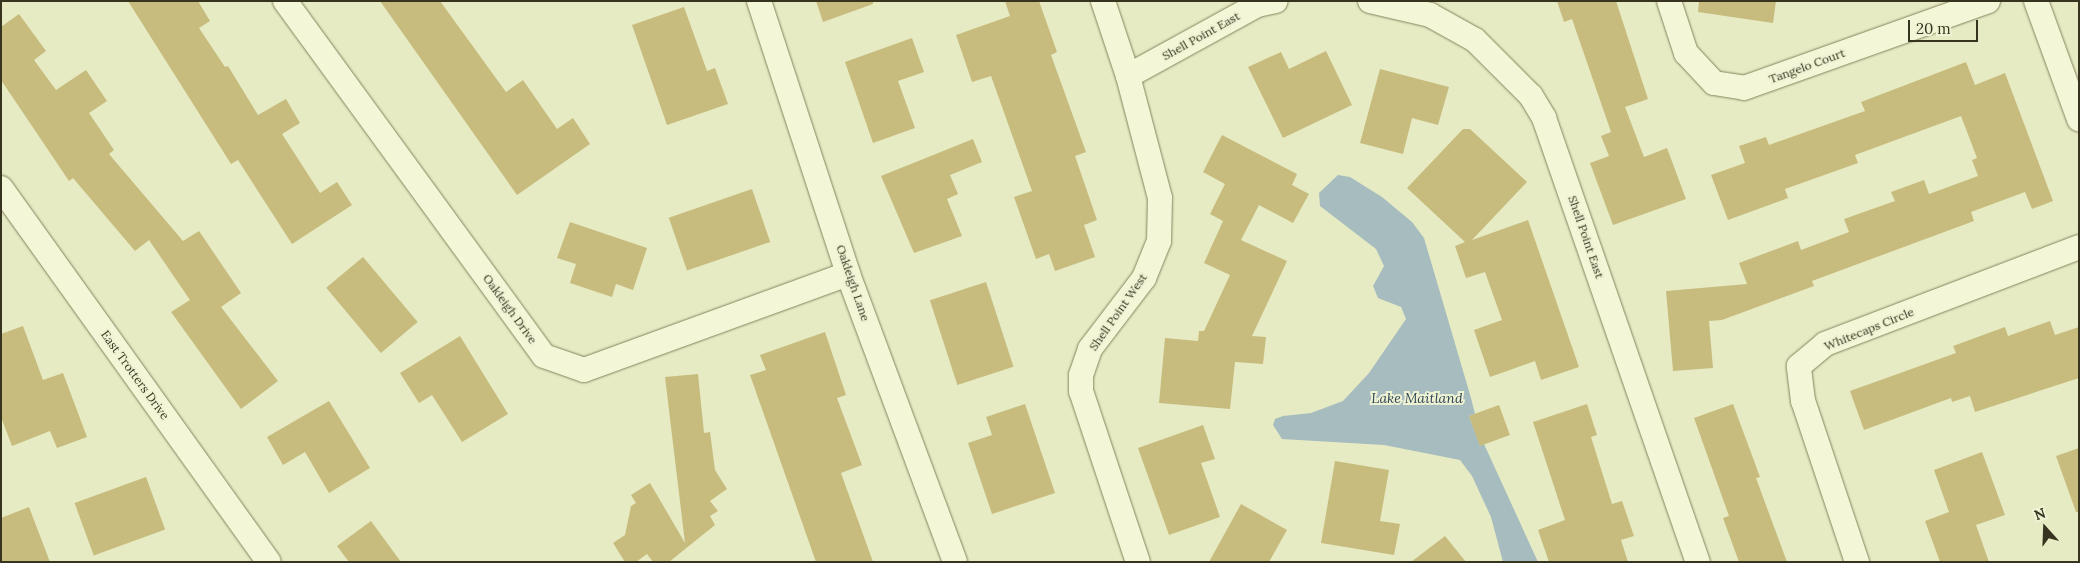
<!DOCTYPE html>
<html>
<head>
<meta charset="utf-8">
<style>
	body { margin:0 }
	#map { position:relative; width:2080px; height:563px; overflow:hidden; background:#e6ebc4; font-family:Lora,serif }
	div>[style] { position:absolute }
	.water>* { inset:0; background:#a6bcbf }
	.building>* { inset:0; background:#c7bc7d; transform-origin:0 0 }
	.roads { filter:drop-shadow(0 0 1px #85845c) drop-shadow(0 0 1px #85845c) }
	.minor>* { height:24px; margin:-12px; padding:0 12px; transform-origin:12px; border-radius:12px; background:#f3f7d7 }
	span { translate:-50% -50%; white-space:nowrap; text-align:center; line-height:1.15; -webkit-text-stroke:4px #eff3d4; paint-order:stroke }
	.street-label { font-size:12px; color:#36341f }
	.water-label { font-size:14px; color:#2f4755; font-style:italic }
	.frame { position:absolute; inset:0; border:2px solid #36341f; pointer-events:none }
	.north { position:absolute; left:2020px; top:503px; width:50px; height:50px; -webkit-text-stroke:4px #eff3d4; paint-order:stroke; rotate:340deg; font-size:14px; font-weight:700; line-height:20px; text-align:center; color:#36341f }
	.north::after { content:''; display:block; margin:auto; width:18px; height:22px; background:#36341f; clip-path:polygon(50% 0,100% 100%,50% 72%,0 100%) }
	.scale { position:absolute; left:1908px; top:20px; width:70px; height:22px; box-sizing:border-box; border:2px solid #36341f; border-top:0; padding-left:6px; font-size:15px; line-height:18px; white-space:nowrap; color:#36341f; -webkit-text-stroke:4px #eff3d4; paint-order:stroke }
</style>
</head>
<body>
<div id="map">
	<div class="water">
		<i style="clip-path:polygon(1338px 175px,1350px 177px,1382px 197px,1412px 222px,1424px 238px,1471px 398px,1475px 414px,1469px 416px,1480px 445px,1484px 444px,1538px 562px,1503px 562px,1491px 517px,1472px 476px,1460px 460px,1384px 445px,1282px 439px,1273px 425px,1275px 419px,1283px 416px,1311px 413px,1343px 401px,1369px 373px,1406px 319px,1401px 307px,1378px 298px,1373px 286px,1384px 266px,1376px 249px,1320px 206px,1319px 193px)"></i>
	</div>
	<div class="building">
		<i style="clip-path:polygon(128px 1px,198px 1px,210px 21px,199px 28px,225px 67px,228px 66px,258px 115px,286px 99px,300px 123px,282px 134px,320px 193px,337px 182px,352px 205px,292px 244px,238px 160px,231px 164px)"></i>
		<i style="clip-path:polygon(380px 1px,440px 1px,506px 92px,523px 80px,557px 129px,573px 118px,590px 144px,517px 195px)"></i>
		<i style="clip-path:polygon(816px 1px,873px 1px,873px 4px,823px 22px)"></i>
		<i style="clip-path:polygon(1005px 1px,1039px 1px,1057px 52px,1051px 55px,1086px 152px,1075px 156px,1097px 220px,1084px 225px,1095px 257px,1055px 271px,1049px 254px,1036px 259px,1014px 197px,1032px 191px,991px 76px,972px 82px,956px 35px,1010px 16px)"></i>
		<i style="clip-path:polygon(1557px 1px,1616px 1px,1648px 99px,1625px 107px,1644px 157px,1667px 148px,1686px 199px,1613px 225px,1590px 163px,1609px 156px,1601px 136px,1611px 132px,1572px 19px,1564px 22px)"></i>
		<i style="clip-path:polygon(1699px 1px,1776px 1px,1773px 23px,1698px 12px)"></i>
		<i style="clip-path:polygon(684px 7px,707px 71px,715px 68px,728px 104px,667px 125px,632px 25px)"></i>
		<i style="clip-path:polygon(19px 14px,46px 51px,34px 60px,56px 90px,86px 70px,107px 101px,89px 113px,114px 150px,109px 154px,183px 241px,199px 231px,241px 293px,221px 307px,278px 381px,241px 409px,171px 312px,190px 300px,149px 240px,135px 251px,73px 178px,69px 181px,1px 80px,1px 27px)"></i>
		<i style="clip-path:polygon(912px 38px,924px 72px,898px 81px,915px 128px,873px 143px,845px 62px)"></i>
		<i style="clip-path:polygon(1326px 51px,1352px 105px,1283px 138px,1248px 67px,1281px 52px,1289px 69px)"></i>
		<i style="clip-path:polygon(1966px 62px,1975px 85px,2005px 73px,2053px 201px,2032px 209px,2025px 192px,1971px 212px,1974px 221px,1812px 281px,1814px 286px,1722px 320px,1709px 321px,1713px 368px,1673px 371px,1666px 291px,1747px 284px,1739px 263px,1798px 241px,1801px 250px,1849px 232px,1844px 219px,1895px 201px,1891px 192px,1924px 180px,1929px 194px,1978px 176px,1972px 160px,1977px 158px,1961px 116px,1855px 155px,1858px 163px,1785px 189px,1788px 198px,1728px 220px,1711px 175px,1745px 163px,1739px 146px,1766px 137px,1769px 145px,1865px 111px,1861px 102px)"></i>
		<i style="clip-path:polygon(1380px 69px,1449px 87px,1438px 125px,1412px 118px,1403px 154px,1360px 143px)"></i>
		<i style="clip-path:polygon(1463px 129px,1470px 129px,1527px 182px,1472px 240px,1528px 220px,1579px 367px,1541px 380px,1535px 361px,1490px 377px,1474px 330px,1502px 320px,1485px 272px,1466px 278px,1455px 246px,1465px 242px,1407px 188px)"></i>
		<i style="clip-path:polygon(1222px 135px,1297px 174px,1292px 185px,1309px 194px,1293px 223px,1259px 205px,1241px 240px,1287px 261px,1252px 336px,1266px 337px,1263px 364px,1235px 362px,1230px 409px,1159px 403px,1165px 338px,1198px 341px,1199px 331px,1204px 331px,1230px 275px,1204px 263px,1223px 221px,1210px 214px,1225px 184px,1203px 172px)"></i>
		<i style="clip-path:polygon(973px 139px,982px 162px,950px 175px,958px 194px,947px 199px,962px 236px,914px 253px,881px 176px)"></i>
		<i style="left:752px;top:189px;width:56px;height:88px;rotate:71deg"></i>
		<i style="clip-path:polygon(570px 222px,647px 248px,633px 290px,616px 284px,612px 297px,570px 283px,576px 264px,557px 258px)"></i>
		<i style="left:363px;top:257px;width:85px;height:48px;rotate:50deg"></i>
		<i style="left:986px;top:282px;width:89px;height:59px;rotate:72deg"></i>
		<i style="clip-path:polygon(2050px 321px,2055px 335px,2079px 327px,2079px 378px,1975px 412px,1970px 396px,1952px 402px,1951px 398px,1864px 430px,1850px 391px,1956px 353px,1953px 346px,2005px 327px,2008px 336px)"></i>
		<i style="clip-path:polygon(23px 326px,43px 380px,63px 373px,87px 437px,57px 448px,50px 431px,12px 446px,1px 417px,1px 334px)"></i>
		<i style="clip-path:polygon(825px 332px,846px 395px,837px 398px,862px 465px,841px 473px,873px 562px,816px 562px,750px 375px,766px 370px,760px 355px)"></i>
		<i style="clip-path:polygon(460px 336px,508px 414px,462px 442px,432px 395px,419px 403px,400px 373px)"></i>
		<i style="clip-path:polygon(698px 374px,704px 433px,710px 432px,715px 470px,727px 489px,710px 501px,718px 511px,710px 516px,715px 525px,669px 562px,653px 562px,647px 554px,636px 562px,625px 562px,613px 543px,625px 535px,631px 506px,636px 503px,631px 495px,650px 483px,685px 543px,665px 377px)"></i>
		<i style="clip-path:polygon(329px 401px,370px 468px,329px 493px,305px 452px,283px 465px,267px 437px)"></i>
		<i style="clip-path:polygon(1025px 404px,1055px 493px,992px 514px,968px 443px,992px 435px,986px 417px)"></i>
		<i style="clip-path:polygon(1587px 404px,1597px 435px,1591px 437px,1612px 504px,1622px 501px,1634px 536px,1621px 540px,1628px 562px,1549px 562px,1538px 530px,1565px 520px,1533px 422px)"></i>
		<i style="clip-path:polygon(1733px 404px,1760px 477px,1756px 478px,1787px 562px,1739px 562px,1723px 518px,1729px 516px,1694px 418px)"></i>
		<i style="left:1499px;top:405px;width:32px;height:32px;rotate:70deg"></i>
		<i style="clip-path:polygon(1203px 425px,1215px 459px,1201px 463px,1220px 517px,1169px 535px,1138px 448px)"></i>
		<i style="clip-path:polygon(2079px 448px,2079px 512px,2076px 512px,2056px 456px)"></i>
		<i style="clip-path:polygon(1982px 452px,2005px 515px,1976px 525px,1989px 562px,1940px 562px,1925px 521px,1949px 512px,1934px 470px)"></i>
		<i style="clip-path:polygon(1335px 461px,1389px 470px,1380px 521px,1400px 524px,1394px 555px,1321px 543px)"></i>
		<i style="left:146px;top:477px;width:56px;height:76px;rotate:70deg"></i>
		<i style="clip-path:polygon(1241px 504px,1287px 530px,1269px 562px,1209px 562px)"></i>
		<i style="clip-path:polygon(29px 507px,50px 562px,1px 562px,1px 518px)"></i>
		<i style="clip-path:polygon(371px 521px,401px 562px,349px 562px,337px 546px)"></i>
		<i style="clip-path:polygon(1445px 536px,1466px 562px,1411px 562px)"></i>
	</div>
	<div class="roads">
		<div class="minor">
			<i style="left:285px;top:1px;width:439px;rotate:53.9deg"></i>
			<i style="left:544px;top:356px;width:42px;rotate:19.3deg"></i>
			<i style="left:584px;top:370px;width:281px;rotate:-20deg"></i>
			<i style="left:759px;top:1px;width:287px;rotate:71.9deg"></i>
			<i style="left:848px;top:274px;width:307px;rotate:69.6deg"></i>
			<i style="left:1103px;top:1px;width:79px;rotate:71.6deg"></i>
			<i style="left:1128px;top:76px;width:126px;rotate:75.3deg"></i>
			<i style="left:1160px;top:198px;width:43px;rotate:91.3deg"></i>
			<i style="left:1159px;top:241px;width:40px;rotate:112deg"></i>
			<i style="left:1144px;top:278px;width:89px;rotate:127.3deg"></i>
			<i style="left:1090px;top:349px;width:28px;rotate:109deg"></i>
			<i style="left:1081px;top:375px;width:16px;rotate:90deg"></i>
			<i style="left:1081px;top:391px;width:180px;rotate:71.6deg"></i>
			<i style="left:1370px;top:1px;width:62px;rotate:13.1deg"></i>
			<i style="left:1430px;top:15px;width:51px;rotate:29.1deg"></i>
			<i style="left:1475px;top:40px;width:79px;rotate:45deg"></i>
			<i style="left:1531px;top:96px;width:26px;rotate:59deg"></i>
			<i style="left:1544px;top:118px;width:470px;rotate:70.9deg"></i>
			<i style="left:1669px;top:1px;width:55px;rotate:71.9deg"></i>
			<i style="left:1686px;top:53px;width:41px;rotate:47deg"></i>
			<i style="left:1714px;top:83px;width:30px;rotate:9deg"></i>
			<i style="left:1744px;top:88px;width:259px;rotate:-19.6deg"></i>
			<i style="left:2036px;top:1px;width:126px;rotate:70deg"></i>
			<i style="left:1128px;top:76px;width:147px;rotate:-28.8deg"></i>
			<i style="left:1257px;top:5px;width:19px;rotate:-12deg"></i>
			<i style="left:1px;top:188px;width:460px;rotate:54.4deg"></i>
			<i style="left:1857px;top:562px;width:170px;rotate:-108.5deg"></i>
			<i style="left:1803px;top:401px;width:35px;rotate:-97deg"></i>
			<i style="left:1799px;top:366px;width:34px;rotate:-40deg"></i>
			<i style="left:1825px;top:344px;width:272px;rotate:-20.9deg"></i>
		</div>
	</div>
	<div class="street-label">
		<span style="left:1201px;top:36px;rotate:-29deg">Shell Point East</span>
		<span style="left:1807px;top:66px;rotate:-20deg">Tangelo Court</span>
		<span style="left:1586px;top:237px;rotate:71deg">Shell Point East</span>
		<span style="left:853px;top:283px;rotate:71deg">Oakleigh Lane</span>
		<span style="left:510px;top:309px;rotate:54deg">Oakleigh Drive</span>
		<span style="left:1118px;top:312px;rotate:-55deg">Shell Point West</span>
		<span style="left:1869px;top:329px;rotate:-22deg">Whitecaps Circle</span>
		<span style="left:135px;top:375px;rotate:54deg">East Trotters Drive</span>
	</div>
	<div class="water-label">
		<span style="left:1417px;top:398px">Lake Maitland</span>
	</div>
	<div class="frame"></div>
	<div class="north">N</div>
	<div class="scale">20 m</div>
</div>
</body>
</html>
